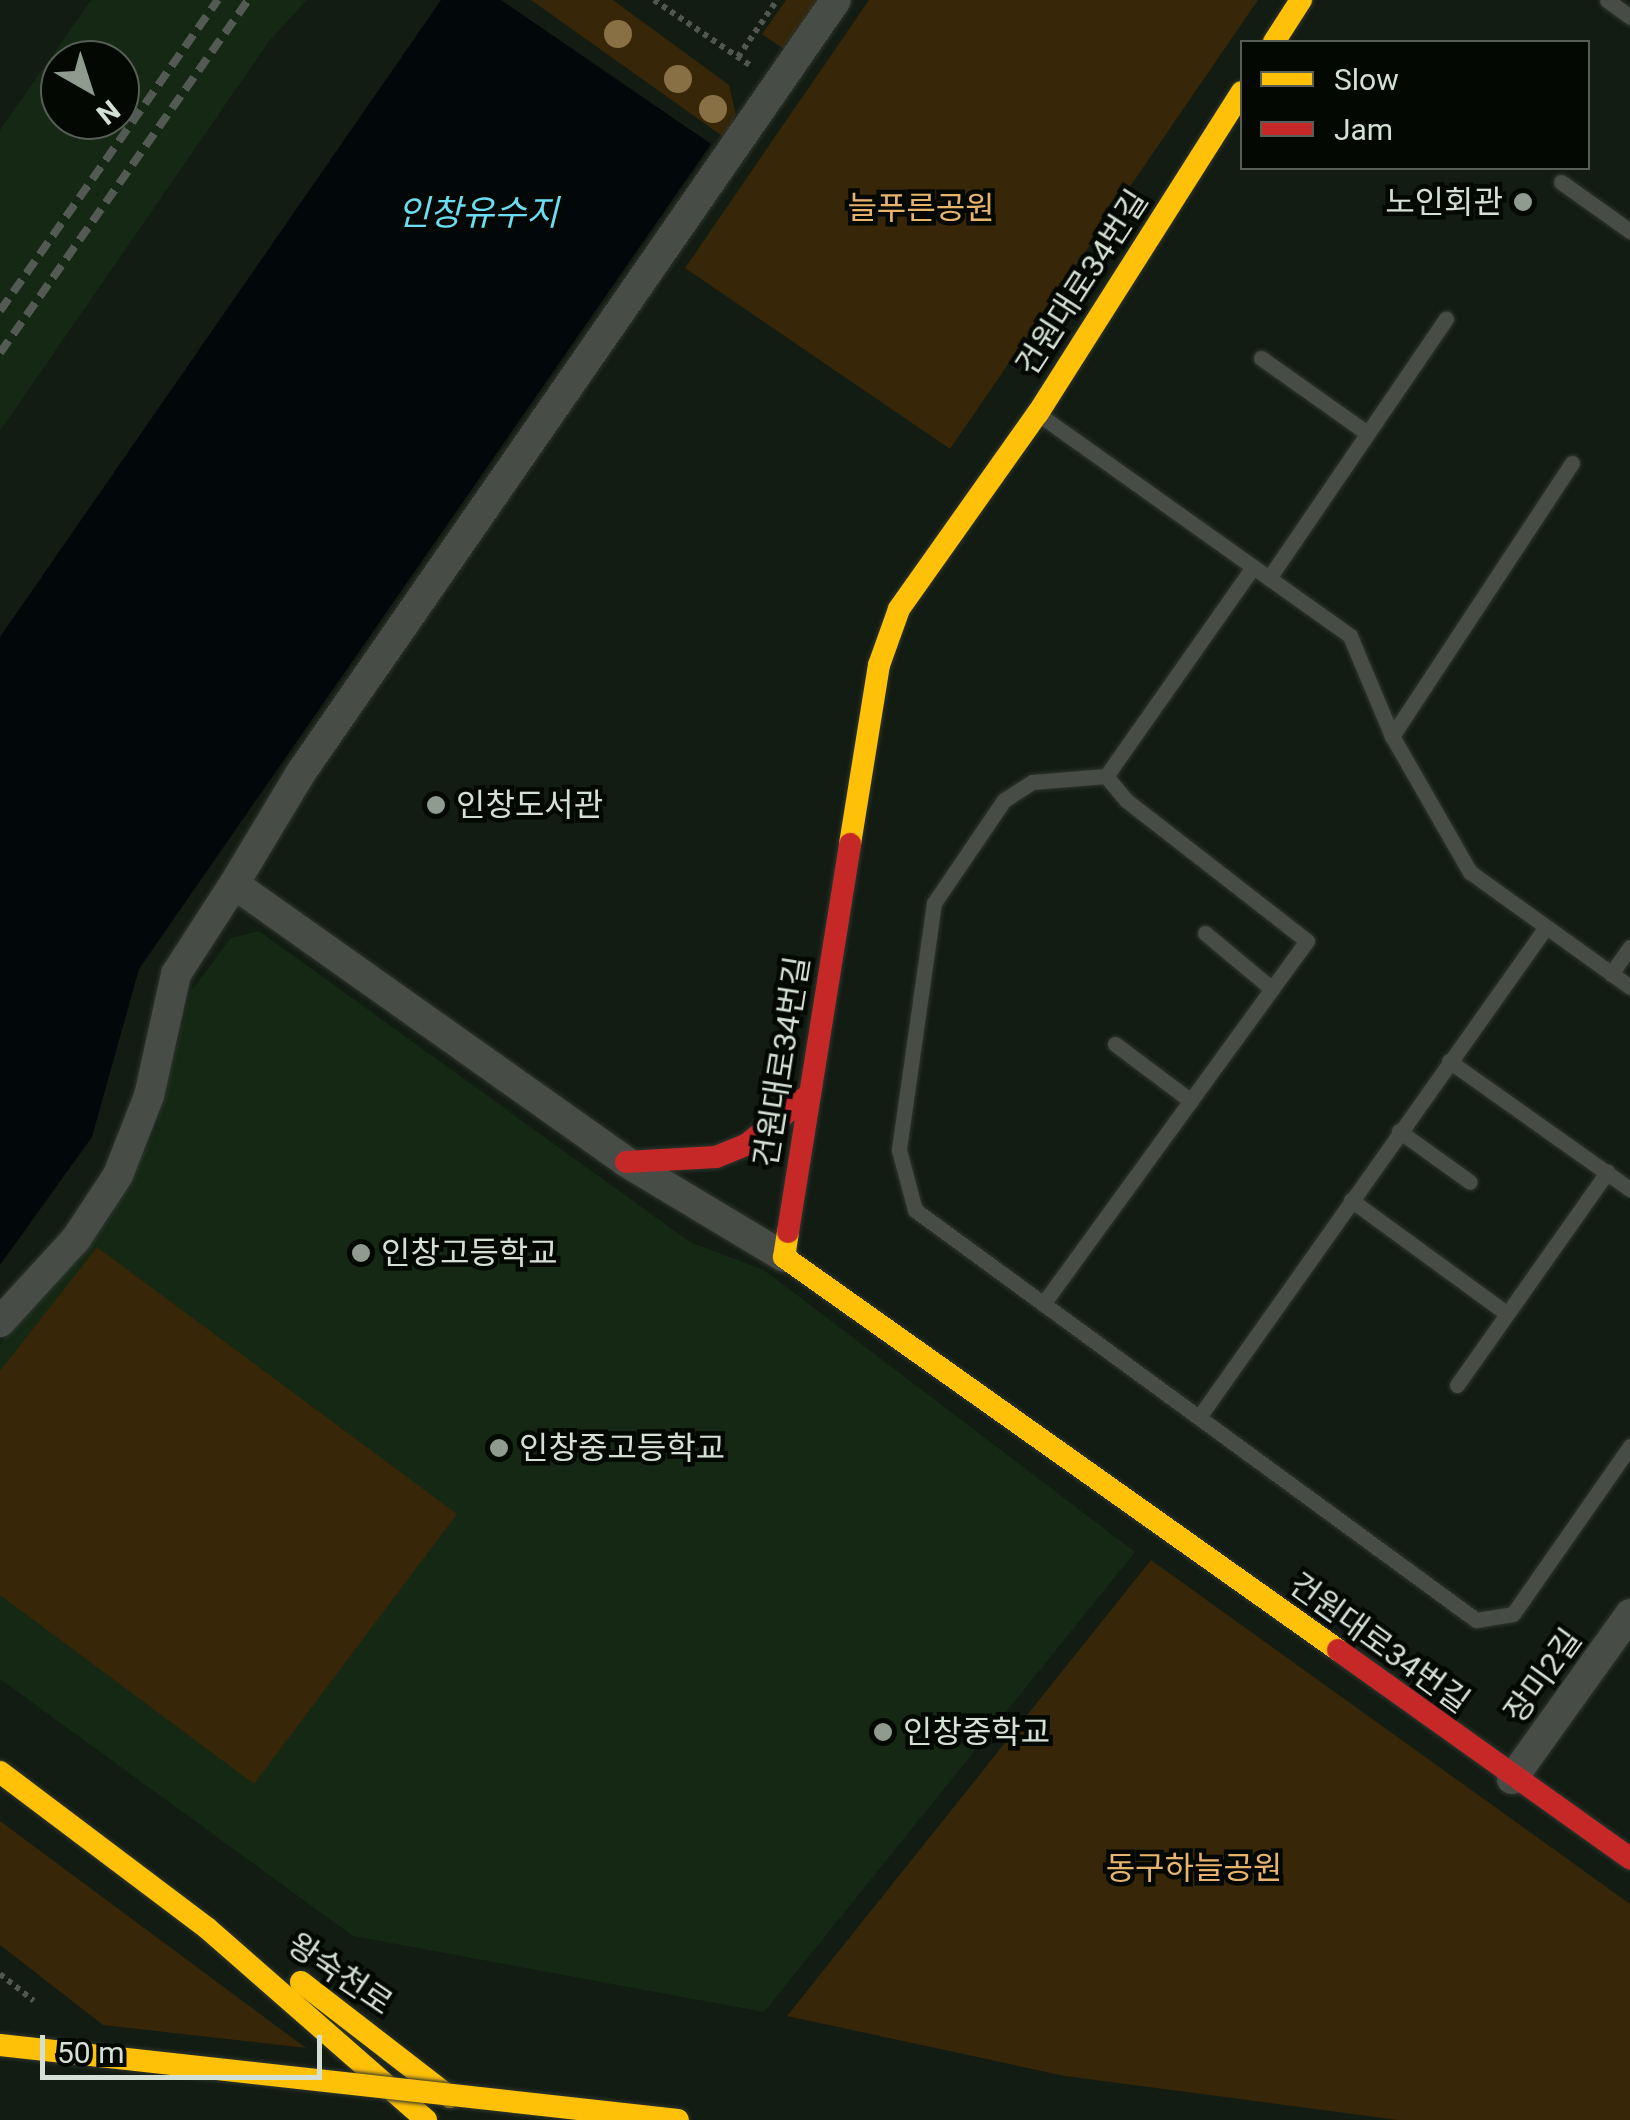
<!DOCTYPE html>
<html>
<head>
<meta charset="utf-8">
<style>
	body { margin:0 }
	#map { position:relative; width:1630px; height:2120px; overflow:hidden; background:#121c12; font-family:Roboto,"Noto Sans KR",sans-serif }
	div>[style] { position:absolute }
	.built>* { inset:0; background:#142813 }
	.green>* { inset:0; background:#372608 }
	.water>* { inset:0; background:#02080a }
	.pier>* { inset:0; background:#121c12 }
	.path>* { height:6px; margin-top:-3px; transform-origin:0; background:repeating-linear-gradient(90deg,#50574f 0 5px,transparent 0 10px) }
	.roads { filter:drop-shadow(0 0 2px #2e352e) drop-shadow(0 0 2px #2e352e) }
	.lane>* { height:15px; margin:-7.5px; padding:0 7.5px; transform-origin:7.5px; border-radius:7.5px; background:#474d46 }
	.street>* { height:30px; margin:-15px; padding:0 15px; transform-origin:15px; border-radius:15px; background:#474d46 }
	.slow>* { height:22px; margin:-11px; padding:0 11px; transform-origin:11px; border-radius:11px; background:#ffc107 }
	.jam>* { height:22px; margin:-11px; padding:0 11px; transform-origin:11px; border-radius:11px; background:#c62828 }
	.rail>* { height:8px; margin-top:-4px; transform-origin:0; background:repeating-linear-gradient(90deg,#535a53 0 15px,transparent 0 23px) }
	.bridges { filter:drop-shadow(0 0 2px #2e352e) drop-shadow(0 0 2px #2e352e) }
	.slow-bridge>* { height:22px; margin:-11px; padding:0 11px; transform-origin:11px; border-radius:11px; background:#ffc107 }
	.trees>* { width:28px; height:28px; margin:-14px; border-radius:50%; background:#887044 }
	.dots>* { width:28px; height:28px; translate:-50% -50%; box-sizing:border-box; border:5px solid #030803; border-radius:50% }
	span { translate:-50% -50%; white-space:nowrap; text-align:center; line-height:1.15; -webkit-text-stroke:9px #030803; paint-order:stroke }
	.poi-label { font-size:32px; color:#d4e0d3 }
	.right { translate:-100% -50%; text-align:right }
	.left { translate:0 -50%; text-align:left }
	.park-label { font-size:32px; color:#e8b46d }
	.street-label { font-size:32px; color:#d4e0d3 }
	.water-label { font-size:35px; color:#6bdcf2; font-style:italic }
	.legend { position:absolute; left:1240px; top:40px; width:350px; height:130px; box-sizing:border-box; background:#030803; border:2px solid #575e56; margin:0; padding:12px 18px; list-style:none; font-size:30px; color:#d4e0d3 }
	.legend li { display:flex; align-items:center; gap:20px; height:50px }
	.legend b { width:50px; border:2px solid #575e56 }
	.north { position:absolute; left:40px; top:40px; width:100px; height:100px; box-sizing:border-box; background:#030803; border:2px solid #575e56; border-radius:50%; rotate:141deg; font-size:28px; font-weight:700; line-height:40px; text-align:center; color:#d4e0d3 }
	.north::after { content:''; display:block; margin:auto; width:35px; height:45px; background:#909b8f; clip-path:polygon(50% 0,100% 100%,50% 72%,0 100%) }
	.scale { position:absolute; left:40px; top:2035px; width:282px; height:45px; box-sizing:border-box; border:5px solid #d4e0d3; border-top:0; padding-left:12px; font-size:30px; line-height:35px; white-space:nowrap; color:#d4e0d3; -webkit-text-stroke:8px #030803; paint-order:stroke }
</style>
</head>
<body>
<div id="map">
	<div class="built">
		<i style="clip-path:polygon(evenodd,91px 0,307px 0,270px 40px,0 431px,0 130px,91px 0,60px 60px,120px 60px,120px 120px,60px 120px,60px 60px)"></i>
		<i style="clip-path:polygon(259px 931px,690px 1242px,764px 1270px,1135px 1552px,764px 2012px,353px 1936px,0 1679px,0 1344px,109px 1218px,156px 1129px,191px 991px,231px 938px)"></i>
	</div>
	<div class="green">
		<i style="clip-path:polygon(531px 0,613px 0,729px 85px,736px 115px,725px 138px)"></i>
		<i style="clip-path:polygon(786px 0,819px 0,785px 50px,762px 34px)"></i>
		<i style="clip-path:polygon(869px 0,1258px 0,950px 449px,685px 268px)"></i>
		<i style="clip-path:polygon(97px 1247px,457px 1514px,254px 1784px,0 1595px,0 1371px)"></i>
		<i style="clip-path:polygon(1151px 1560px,1630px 1904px,1630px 2120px,1398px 2120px,1065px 2076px,787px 2016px)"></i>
		<i style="clip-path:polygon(0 1821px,306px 2048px,103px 2025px,0 1945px)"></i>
	</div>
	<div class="water">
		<i style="clip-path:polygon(441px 0,501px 0,711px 144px,139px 969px,92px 1137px,0 1265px,0 637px)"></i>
	</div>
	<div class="pier">
		<i style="clip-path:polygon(0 2077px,50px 2116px,52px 2120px,0 2120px)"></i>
	</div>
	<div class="path">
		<i style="left:654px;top:0;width:117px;rotate:34.2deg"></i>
		<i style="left:738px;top:57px;width:69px;rotate:-55.6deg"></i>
		<i style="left:0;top:1974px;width:43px;rotate:38.5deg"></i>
	</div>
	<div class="roads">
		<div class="lane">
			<i style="left:1607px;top:0;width:29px;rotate:36deg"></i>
			<i style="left:1561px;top:182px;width:85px;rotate:35.4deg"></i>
			<i style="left:1261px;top:358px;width:130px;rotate:35.3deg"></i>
			<i style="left:1041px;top:416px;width:379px;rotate:35.4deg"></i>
			<i style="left:1350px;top:636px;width:108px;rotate:67.2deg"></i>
			<i style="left:1392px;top:736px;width:157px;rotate:60.2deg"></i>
			<i style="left:1470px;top:872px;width:197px;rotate:35.7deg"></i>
			<i style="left:1253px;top:567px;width:256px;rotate:125.1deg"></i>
			<i style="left:1106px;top:776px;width:74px;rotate:175.4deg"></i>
			<i style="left:1032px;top:782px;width:33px;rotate:147deg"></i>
			<i style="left:1004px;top:800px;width:125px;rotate:124.2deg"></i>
			<i style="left:934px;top:903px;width:249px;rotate:98.1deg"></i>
			<i style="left:899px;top:1150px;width:62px;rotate:75.1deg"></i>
			<i style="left:915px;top:1210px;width:695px;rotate:36.16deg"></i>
			<i style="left:1476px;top:1620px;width:37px;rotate:-9deg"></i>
			<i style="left:1513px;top:1614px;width:205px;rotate:-55.1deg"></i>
			<i style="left:1269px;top:578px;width:314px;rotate:-55.7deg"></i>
			<i style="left:1392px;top:736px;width:327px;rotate:-56.6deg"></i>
			<i style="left:1205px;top:933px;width:87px;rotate:39.9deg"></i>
			<i style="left:1611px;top:974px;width:33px;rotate:-55deg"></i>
			<i style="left:1115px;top:1044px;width:95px;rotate:36.9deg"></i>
			<i style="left:1449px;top:1061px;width:222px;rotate:35.3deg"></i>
			<i style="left:1399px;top:1131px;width:87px;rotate:35.7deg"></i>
			<i style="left:1351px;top:1200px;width:192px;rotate:36.1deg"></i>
			<i style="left:1043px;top:1304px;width:449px;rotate:-54deg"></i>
			<i style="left:1307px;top:941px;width:229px;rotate:-142.1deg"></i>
			<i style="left:1126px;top:800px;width:31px;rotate:-130deg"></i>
			<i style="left:1457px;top:1385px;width:261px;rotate:-54.8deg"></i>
			<i style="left:1199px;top:1417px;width:600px;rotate:-54.7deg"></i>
		</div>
		<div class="street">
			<i style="left:234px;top:884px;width:128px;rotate:-59deg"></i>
			<i style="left:300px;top:774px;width:941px;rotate:-55.3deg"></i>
			<i style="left:0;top:1322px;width:113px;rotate:-47.5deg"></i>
			<i style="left:76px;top:1239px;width:77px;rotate:-56.7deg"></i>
			<i style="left:118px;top:1175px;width:85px;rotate:-68.6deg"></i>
			<i style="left:149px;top:1096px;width:125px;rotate:-77.5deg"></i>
			<i style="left:176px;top:974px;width:107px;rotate:-57.2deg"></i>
			<i style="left:234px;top:884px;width:481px;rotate:35.3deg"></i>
			<i style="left:626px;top:1162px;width:184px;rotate:31deg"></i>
			<i style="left:1512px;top:1779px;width:203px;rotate:-54.4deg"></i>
		</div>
		<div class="slow">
			<i style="left:1274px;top:42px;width:50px;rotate:-57.3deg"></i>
			<i style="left:850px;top:844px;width:181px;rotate:-80.8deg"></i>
			<i style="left:879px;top:665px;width:59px;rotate:-70.3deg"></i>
			<i style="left:899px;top:609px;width:240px;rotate:-54.7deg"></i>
			<i style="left:1038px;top:413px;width:380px;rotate:-57.6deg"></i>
			<i style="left:788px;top:1232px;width:25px;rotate:99deg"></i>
			<i style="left:784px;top:1257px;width:679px;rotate:35.35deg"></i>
			<i style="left:0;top:1772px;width:259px;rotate:37deg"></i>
			<i style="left:207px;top:1928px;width:291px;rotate:41.2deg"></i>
			<i style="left:301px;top:1982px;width:188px;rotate:37.7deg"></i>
		</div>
		<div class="jam">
			<i style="left:626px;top:1162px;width:90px;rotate:-3.2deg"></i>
			<i style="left:716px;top:1157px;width:32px;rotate:-22deg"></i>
			<i style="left:746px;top:1145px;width:82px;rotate:-38.6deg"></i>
			<i style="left:788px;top:1232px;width:393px;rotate:-80.9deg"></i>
			<i style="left:1338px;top:1650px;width:359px;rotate:35.5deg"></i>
		</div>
	</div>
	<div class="rail">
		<i style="left:0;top:311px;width:380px;rotate:-55deg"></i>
		<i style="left:0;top:353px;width:431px;rotate:-54.9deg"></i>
	</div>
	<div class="bridges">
		<div class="slow-bridge">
			<i style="left:0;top:2045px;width:682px;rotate:6.31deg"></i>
		</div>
	</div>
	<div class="trees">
		<i style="left:618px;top:34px"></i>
		<i style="left:678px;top:79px"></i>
		<i style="left:713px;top:109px"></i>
	</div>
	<div class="dots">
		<i style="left:1523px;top:202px;background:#909b8f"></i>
		<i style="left:436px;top:805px;background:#909b8f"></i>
		<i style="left:361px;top:1253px;background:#909b8f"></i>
		<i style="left:499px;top:1448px;background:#909b8f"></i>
		<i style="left:883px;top:1732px;background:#909b8f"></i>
	</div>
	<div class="poi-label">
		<span class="right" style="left:1503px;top:202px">노인회관</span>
		<span class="left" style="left:456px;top:805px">인창도서관</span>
		<span class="left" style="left:381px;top:1253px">인창고등학교</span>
		<span class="left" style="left:519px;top:1448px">인창중고등학교</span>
		<span class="left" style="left:903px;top:1732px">인창중학교</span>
	</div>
	<div class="park-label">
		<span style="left:921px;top:208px">늘푸른공원</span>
		<span style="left:1194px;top:1868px">동구하늘공원</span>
	</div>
	<div class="street-label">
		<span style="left:1082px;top:283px;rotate:-57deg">건원대로34번길</span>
		<span style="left:782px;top:1062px;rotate:-81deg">건원대로34번길</span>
		<span style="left:1379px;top:1643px;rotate:36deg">건원대로34번길</span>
		<span style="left:1543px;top:1676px;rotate:-54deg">장미2길</span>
		<span style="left:340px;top:1974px;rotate:34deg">왕숙천로</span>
	</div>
	<div class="water-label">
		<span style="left:478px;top:214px">인창유수지</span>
	</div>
	<ul class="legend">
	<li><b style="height:12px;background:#ffc107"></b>Slow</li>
	<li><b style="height:12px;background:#c62828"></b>Jam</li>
	</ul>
	<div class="north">N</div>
	<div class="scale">50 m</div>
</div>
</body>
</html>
